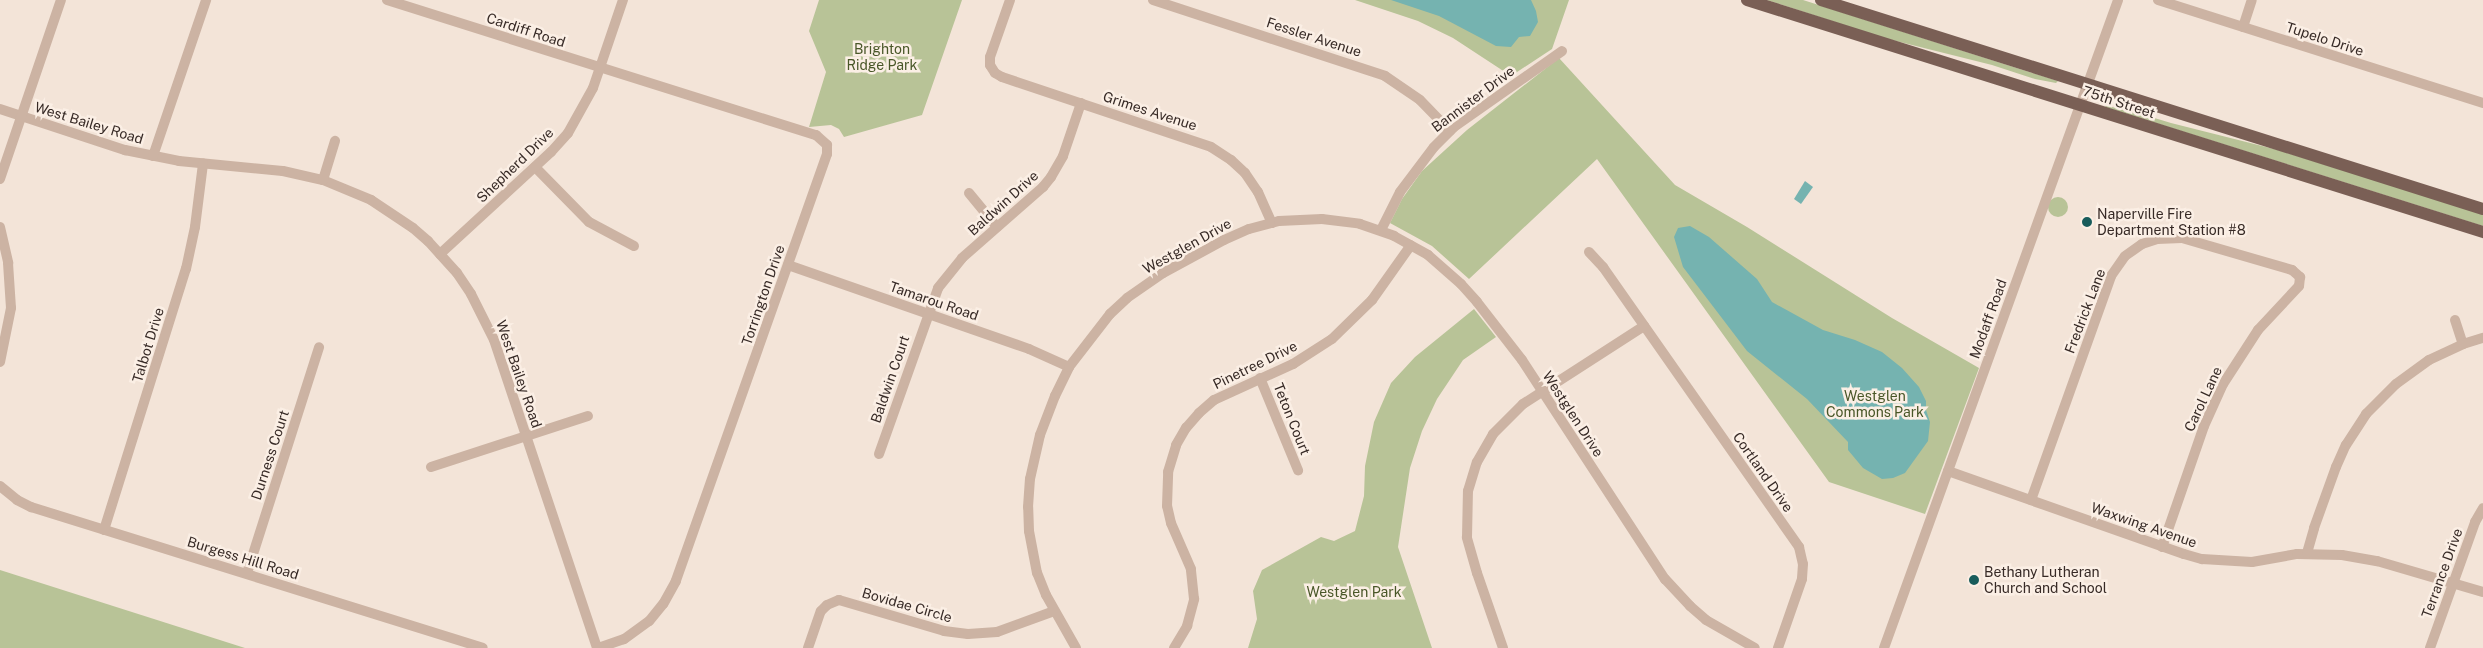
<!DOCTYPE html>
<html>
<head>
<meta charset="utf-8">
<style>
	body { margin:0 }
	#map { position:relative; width:2483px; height:648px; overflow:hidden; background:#f3e4d8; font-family:"Public Sans",sans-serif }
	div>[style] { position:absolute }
	.green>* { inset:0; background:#b8c397 }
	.round { border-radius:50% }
	.water>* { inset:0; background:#75b3b0 }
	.minor>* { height:10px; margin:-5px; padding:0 5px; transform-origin:5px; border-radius:5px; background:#ccb3a3 }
	.major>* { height:12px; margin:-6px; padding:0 6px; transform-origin:6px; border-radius:6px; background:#7a5f55 }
	.dots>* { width:14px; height:14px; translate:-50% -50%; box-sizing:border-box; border:2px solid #fbefe5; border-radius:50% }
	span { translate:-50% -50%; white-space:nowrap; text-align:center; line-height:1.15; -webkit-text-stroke:5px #fbefe5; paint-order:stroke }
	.street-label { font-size:14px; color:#372a26 }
	.park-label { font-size:14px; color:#495728 }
	.poi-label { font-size:14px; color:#372a26 }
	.left { translate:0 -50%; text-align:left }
</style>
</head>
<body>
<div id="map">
	<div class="green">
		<i style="clip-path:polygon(819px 0,962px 0,922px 115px,844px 137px,839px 129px,831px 125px,809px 127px,826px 72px,809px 31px)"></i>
		<i style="clip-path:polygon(1355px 0,1569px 0,1552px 49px,1511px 76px,1453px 38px,1418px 21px)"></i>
		<i style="clip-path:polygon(1767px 0,1803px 0,2058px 81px,2056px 83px,2035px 79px,1992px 65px,1884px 38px)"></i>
		<i style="clip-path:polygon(1559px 58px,1675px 185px,1747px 227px,1892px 318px,1979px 368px,1925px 514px,1829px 482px,1597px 159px,1469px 279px,1432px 246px,1390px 223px,1402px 199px,1422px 171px,1467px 130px)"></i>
		<i style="clip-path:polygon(2106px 106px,2128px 110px,2171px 123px,2278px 150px,2483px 214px,2483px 226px,2105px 107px)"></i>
		<i class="round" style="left:2048px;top:197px;width:20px;height:20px"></i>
		<i style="clip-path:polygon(1474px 309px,1496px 337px,1463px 360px,1437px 399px,1422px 431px,1410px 468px,1398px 547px,1432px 648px,1248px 648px,1257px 619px,1253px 591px,1262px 570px,1321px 537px,1334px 541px,1355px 531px,1364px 496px,1365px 466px,1374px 422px,1391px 383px,1415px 357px)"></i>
		<i style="clip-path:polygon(0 570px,245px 648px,0 648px)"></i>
	</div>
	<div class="water">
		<i style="clip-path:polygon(1391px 0,1531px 0,1536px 11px,1538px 22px,1530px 36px,1519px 37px,1511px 47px,1496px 46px,1439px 16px)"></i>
		<i style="clip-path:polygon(1805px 181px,1813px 187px,1801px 204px,1794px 199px)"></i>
		<i style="clip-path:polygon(1690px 226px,1709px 237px,1757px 279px,1772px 302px,1823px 330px,1855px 340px,1882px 352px,1902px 368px,1919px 387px,1926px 401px,1926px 410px,1930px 422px,1928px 441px,1905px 473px,1893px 478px,1882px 479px,1863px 468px,1848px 450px,1848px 442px,1807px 399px,1747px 351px,1683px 267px,1674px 237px,1678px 228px)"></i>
	</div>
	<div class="minor">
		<i style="left:387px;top:0;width:450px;rotate:17.5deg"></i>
		<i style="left:816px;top:135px;width:15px;rotate:42deg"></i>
		<i style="left:827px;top:145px;width:9px;rotate:90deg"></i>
		<i style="left:827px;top:154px;width:453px;rotate:109.5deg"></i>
		<i style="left:676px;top:581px;width:26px;rotate:119deg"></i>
		<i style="left:663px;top:604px;width:22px;rotate:129deg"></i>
		<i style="left:649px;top:621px;width:31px;rotate:144deg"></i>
		<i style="left:624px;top:639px;width:28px;rotate:161deg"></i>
		<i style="left:1010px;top:0;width:60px;rotate:109.3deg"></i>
		<i style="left:990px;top:57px;width:8px;rotate:90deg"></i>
		<i style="left:990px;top:65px;width:9px;rotate:58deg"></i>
		<i style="left:995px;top:73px;width:8px;rotate:30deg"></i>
		<i style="left:1002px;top:77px;width:220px;rotate:18.5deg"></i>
		<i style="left:1211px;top:147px;width:24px;rotate:33deg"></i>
		<i style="left:1231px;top:160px;width:19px;rotate:43deg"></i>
		<i style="left:1245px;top:173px;width:23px;rotate:56deg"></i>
		<i style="left:1258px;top:192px;width:34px;rotate:66deg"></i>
		<i style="left:1153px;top:0;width:244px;rotate:18.1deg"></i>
		<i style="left:1385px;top:76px;width:42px;rotate:34.4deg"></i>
		<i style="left:1420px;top:100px;width:43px;rotate:45.9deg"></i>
		<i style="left:2158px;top:0;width:341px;rotate:17.6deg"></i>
		<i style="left:2243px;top:27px;width:28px;rotate:-72deg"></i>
		<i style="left:0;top:109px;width:132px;rotate:18.2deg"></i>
		<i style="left:125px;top:150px;width:55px;rotate:11.5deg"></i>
		<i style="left:179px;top:161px;width:104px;rotate:5.5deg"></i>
		<i style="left:283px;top:171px;width:41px;rotate:12.7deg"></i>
		<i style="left:323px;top:180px;width:52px;rotate:22.6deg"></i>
		<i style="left:371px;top:200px;width:50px;rotate:33.7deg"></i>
		<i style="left:413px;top:228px;width:20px;rotate:41deg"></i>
		<i style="left:428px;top:241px;width:43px;rotate:47.8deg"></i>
		<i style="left:457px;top:273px;width:25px;rotate:56deg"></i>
		<i style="left:471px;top:294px;width:51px;rotate:63.4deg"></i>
		<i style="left:494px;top:340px;width:325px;rotate:71.5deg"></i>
		<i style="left:153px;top:156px;width:165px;rotate:-71.2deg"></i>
		<i style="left:535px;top:167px;width:77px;rotate:45.5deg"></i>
		<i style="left:589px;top:222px;width:51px;rotate:28.1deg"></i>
		<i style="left:0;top:179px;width:189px;rotate:-71.2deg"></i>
		<i style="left:323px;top:180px;width:41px;rotate:-72.9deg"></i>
		<i style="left:969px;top:193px;width:44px;rotate:50.5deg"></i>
		<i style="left:0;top:227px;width:37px;rotate:77deg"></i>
		<i style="left:8px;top:263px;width:45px;rotate:86.2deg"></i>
		<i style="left:11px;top:308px;width:55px;rotate:101.5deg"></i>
		<i style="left:1381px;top:230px;width:42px;rotate:-63.4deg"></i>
		<i style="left:1400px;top:192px;width:56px;rotate:-52.9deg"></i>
		<i style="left:1434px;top:147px;width:28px;rotate:-45deg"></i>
		<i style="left:1454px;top:127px;width:132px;rotate:-35.1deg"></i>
		<i style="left:1589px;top:252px;width:21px;rotate:47deg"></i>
		<i style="left:1603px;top:267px;width:342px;rotate:55deg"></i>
		<i style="left:1799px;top:547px;width:17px;rotate:77deg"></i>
		<i style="left:1803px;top:564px;width:15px;rotate:94deg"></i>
		<i style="left:1802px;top:579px;width:73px;rotate:109.2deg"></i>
		<i style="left:440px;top:254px;width:151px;rotate:-42.6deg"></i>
		<i style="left:551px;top:152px;width:25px;rotate:-48deg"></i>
		<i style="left:568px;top:133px;width:51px;rotate:-60.9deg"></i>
		<i style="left:593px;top:88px;width:93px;rotate:-71.2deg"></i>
		<i style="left:788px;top:265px;width:255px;rotate:19.2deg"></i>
		<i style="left:1029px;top:349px;width:44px;rotate:24.2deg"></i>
		<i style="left:2455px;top:320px;width:25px;rotate:72deg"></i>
		<i style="left:1260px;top:378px;width:100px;rotate:67.6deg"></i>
		<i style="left:879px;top:454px;width:176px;rotate:-70.4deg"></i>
		<i style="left:938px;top:288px;width:38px;rotate:-51deg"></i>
		<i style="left:962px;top:258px;width:108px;rotate:-41.2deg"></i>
		<i style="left:1043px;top:187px;width:13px;rotate:-51deg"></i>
		<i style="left:1051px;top:177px;width:24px;rotate:-60deg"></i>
		<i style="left:1063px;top:156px;width:56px;rotate:-71.2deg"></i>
		<i style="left:431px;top:467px;width:165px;rotate:-18deg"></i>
		<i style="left:1948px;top:471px;width:250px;rotate:19.4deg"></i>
		<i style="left:2184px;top:554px;width:19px;rotate:16deg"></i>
		<i style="left:2202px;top:559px;width:50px;rotate:3.4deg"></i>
		<i style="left:2252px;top:562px;width:46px;rotate:-10.1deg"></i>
		<i style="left:2297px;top:554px;width:45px;rotate:1.3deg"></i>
		<i style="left:2342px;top:555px;width:36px;rotate:10deg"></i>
		<i style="left:2377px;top:561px;width:110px;rotate:16.3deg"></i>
		<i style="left:0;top:486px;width:22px;rotate:39deg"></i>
		<i style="left:17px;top:500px;width:16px;rotate:27deg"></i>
		<i style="left:31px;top:507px;width:473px;rotate:17.3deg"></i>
		<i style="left:2031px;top:500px;width:238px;rotate:-70.3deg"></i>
		<i style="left:2111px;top:276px;width:24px;rotate:-55deg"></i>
		<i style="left:2125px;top:256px;width:21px;rotate:-35deg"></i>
		<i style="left:2142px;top:244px;width:16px;rotate:-18deg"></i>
		<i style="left:2157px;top:239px;width:25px;rotate:-2deg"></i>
		<i style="left:2182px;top:238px;width:115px;rotate:16.2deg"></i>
		<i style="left:2292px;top:270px;width:11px;rotate:41deg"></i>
		<i style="left:2300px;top:277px;width:9px;rotate:96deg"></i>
		<i style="left:2299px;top:286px;width:60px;rotate:133deg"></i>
		<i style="left:2258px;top:330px;width:64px;rotate:122.9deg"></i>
		<i style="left:2223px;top:384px;width:46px;rotate:114.3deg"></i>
		<i style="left:2204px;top:426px;width:128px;rotate:109.1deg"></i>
		<i style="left:104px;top:530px;width:274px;rotate:-72.6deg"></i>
		<i style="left:186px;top:269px;width:43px;rotate:-77.9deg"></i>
		<i style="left:195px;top:227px;width:64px;rotate:-82.8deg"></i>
		<i style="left:2307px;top:553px;width:26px;rotate:-74deg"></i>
		<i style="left:2314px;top:528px;width:65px;rotate:-70.2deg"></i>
		<i style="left:2336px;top:467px;width:24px;rotate:-66deg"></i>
		<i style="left:2346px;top:445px;width:37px;rotate:-57deg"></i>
		<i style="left:2366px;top:414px;width:42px;rotate:-45deg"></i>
		<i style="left:2396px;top:384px;width:41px;rotate:-36deg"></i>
		<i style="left:2429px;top:360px;width:38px;rotate:-25deg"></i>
		<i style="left:2463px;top:344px;width:21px;rotate:-17deg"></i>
		<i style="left:247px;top:573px;width:237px;rotate:-72.3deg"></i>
		<i style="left:808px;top:648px;width:39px;rotate:-71deg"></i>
		<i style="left:821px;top:611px;width:8px;rotate:-45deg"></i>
		<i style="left:827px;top:605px;width:13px;rotate:-23deg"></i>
		<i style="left:839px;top:600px;width:109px;rotate:16.4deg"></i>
		<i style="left:944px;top:631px;width:24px;rotate:7deg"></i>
		<i style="left:968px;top:634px;width:29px;rotate:-4deg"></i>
		<i style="left:997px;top:632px;width:61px;rotate:-20.2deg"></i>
		<i style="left:1076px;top:648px;width:61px;rotate:-119.5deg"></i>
		<i style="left:1046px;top:595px;width:24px;rotate:-112deg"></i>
		<i style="left:1037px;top:573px;width:43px;rotate:-100.8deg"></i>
		<i style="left:1029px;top:531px;width:24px;rotate:-92deg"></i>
		<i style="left:1028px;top:507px;width:28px;rotate:-86deg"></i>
		<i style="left:1030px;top:479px;width:45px;rotate:-77.2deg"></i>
		<i style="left:1040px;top:435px;width:42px;rotate:-69deg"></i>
		<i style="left:1055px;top:396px;width:32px;rotate:-64deg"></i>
		<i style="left:1069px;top:367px;width:67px;rotate:-52.3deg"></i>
		<i style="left:1110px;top:314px;width:23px;rotate:-43deg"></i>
		<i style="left:1127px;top:298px;width:44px;rotate:-34.8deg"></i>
		<i style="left:1163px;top:273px;width:69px;rotate:-28.4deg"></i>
		<i style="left:1224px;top:240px;width:27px;rotate:-24deg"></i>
		<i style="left:1249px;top:229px;width:31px;rotate:-15deg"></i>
		<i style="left:1279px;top:221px;width:43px;rotate:-2.7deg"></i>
		<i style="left:1322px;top:219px;width:38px;rotate:7deg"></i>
		<i style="left:1360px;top:224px;width:36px;rotate:19deg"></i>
		<i style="left:1394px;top:236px;width:39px;rotate:29deg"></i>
		<i style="left:1428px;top:255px;width:44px;rotate:41.3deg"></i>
		<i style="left:1461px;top:284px;width:24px;rotate:48deg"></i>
		<i style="left:1477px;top:302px;width:73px;rotate:52.2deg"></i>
		<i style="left:1522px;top:360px;width:262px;rotate:56.9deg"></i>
		<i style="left:1665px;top:579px;width:37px;rotate:47deg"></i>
		<i style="left:1690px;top:606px;width:21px;rotate:41deg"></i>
		<i style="left:1706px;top:620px;width:56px;rotate:29.7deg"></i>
		<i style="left:1174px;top:648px;width:26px;rotate:-59deg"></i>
		<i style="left:1187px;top:626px;width:28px;rotate:-75deg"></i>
		<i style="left:1194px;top:599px;width:30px;rotate:-96deg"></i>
		<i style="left:1191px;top:569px;width:50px;rotate:-113.5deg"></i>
		<i style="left:1171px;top:523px;width:17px;rotate:-103deg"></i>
		<i style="left:1167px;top:506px;width:34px;rotate:-88deg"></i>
		<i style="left:1168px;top:472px;width:28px;rotate:-73deg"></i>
		<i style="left:1176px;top:445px;width:20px;rotate:-60deg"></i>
		<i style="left:1186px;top:428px;width:20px;rotate:-49deg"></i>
		<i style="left:1199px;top:413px;width:20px;rotate:-41deg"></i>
		<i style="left:1214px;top:400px;width:87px;rotate:-24.5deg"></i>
		<i style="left:1293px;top:364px;width:46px;rotate:-32.7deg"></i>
		<i style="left:1332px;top:339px;width:56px;rotate:-44.3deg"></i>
		<i style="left:1372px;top:300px;width:67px;rotate:-54.7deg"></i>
		<i style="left:1503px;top:648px;width:79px;rotate:-109.1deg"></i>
		<i style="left:1477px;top:573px;width:37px;rotate:-106deg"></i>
		<i style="left:1467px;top:537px;width:46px;rotate:-88.8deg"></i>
		<i style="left:1468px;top:491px;width:30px;rotate:-73deg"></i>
		<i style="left:1477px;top:462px;width:32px;rotate:-60deg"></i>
		<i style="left:1493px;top:434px;width:42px;rotate:-45deg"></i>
		<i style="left:1523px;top:404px;width:144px;rotate:-32.8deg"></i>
		<i style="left:1884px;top:648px;width:689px;rotate:-70.14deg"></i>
		<i style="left:2430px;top:648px;width:134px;rotate:-70.3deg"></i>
		<i style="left:2475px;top:522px;width:16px;rotate:-60deg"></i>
	</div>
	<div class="major">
		<i style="left:1747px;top:0;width:772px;rotate:17.5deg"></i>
		<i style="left:1821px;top:0;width:694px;rotate:17.52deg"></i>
	</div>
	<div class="dots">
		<i style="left:2087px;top:222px;background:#185c5b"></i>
		<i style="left:1974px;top:580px;background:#185c5b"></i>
	</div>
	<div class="street-label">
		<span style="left:526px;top:30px;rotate:18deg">Cardiff Road</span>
		<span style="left:1314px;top:37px;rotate:18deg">Fessler Avenue</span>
		<span style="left:2325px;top:39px;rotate:18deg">Tupelo Drive</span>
		<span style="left:1473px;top:99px;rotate:-37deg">Bannister Drive</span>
		<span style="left:2119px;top:102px;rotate:18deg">75th Street</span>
		<span style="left:1150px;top:111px;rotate:18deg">Grimes Avenue</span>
		<span style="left:89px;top:123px;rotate:17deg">West Bailey Road</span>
		<span style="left:515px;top:165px;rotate:-44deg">Shepherd Drive</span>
		<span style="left:1003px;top:203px;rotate:-42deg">Baldwin Drive</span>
		<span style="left:1187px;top:246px;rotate:-29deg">Westglen Drive</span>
		<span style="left:763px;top:295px;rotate:-71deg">Torrington Drive</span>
		<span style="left:934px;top:301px;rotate:19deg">Tamarou Road</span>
		<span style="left:2085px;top:311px;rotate:-69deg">Fredrick Lane</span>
		<span style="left:1988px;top:319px;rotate:-70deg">Modaff Road</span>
		<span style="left:148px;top:345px;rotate:-73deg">Talbot Drive</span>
		<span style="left:1255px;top:365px;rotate:-26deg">Pinetree Drive</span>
		<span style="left:519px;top:374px;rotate:71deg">West Bailey Road</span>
		<span style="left:890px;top:379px;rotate:-71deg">Baldwin Court</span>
		<span style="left:2203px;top:399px;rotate:-65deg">Carol Lane</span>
		<span style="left:1573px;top:414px;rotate:57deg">Westglen Drive</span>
		<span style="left:1292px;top:419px;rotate:68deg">Teton Court</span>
		<span style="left:270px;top:455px;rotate:-72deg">Durness Court</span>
		<span style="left:1763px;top:472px;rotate:55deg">Cortland Drive</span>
		<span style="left:2144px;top:525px;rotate:19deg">Waxwing Avenue</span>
		<span style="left:243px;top:558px;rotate:17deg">Burgess Hill Road</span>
		<span style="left:2442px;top:573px;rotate:-70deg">Terrance Drive</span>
		<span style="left:907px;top:605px;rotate:16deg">Bovidae Circle</span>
	</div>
	<div class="park-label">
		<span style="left:882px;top:57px">Brighton<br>Ridge Park</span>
		<span style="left:1875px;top:404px">Westglen<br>Commons Park</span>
		<span style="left:1354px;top:592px">Westglen Park</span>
	</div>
	<div class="poi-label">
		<span class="left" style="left:2097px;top:222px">Naperville Fire<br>Department Station #8</span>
		<span class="left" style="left:1984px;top:580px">Bethany Lutheran<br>Church and School</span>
	</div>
</div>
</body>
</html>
